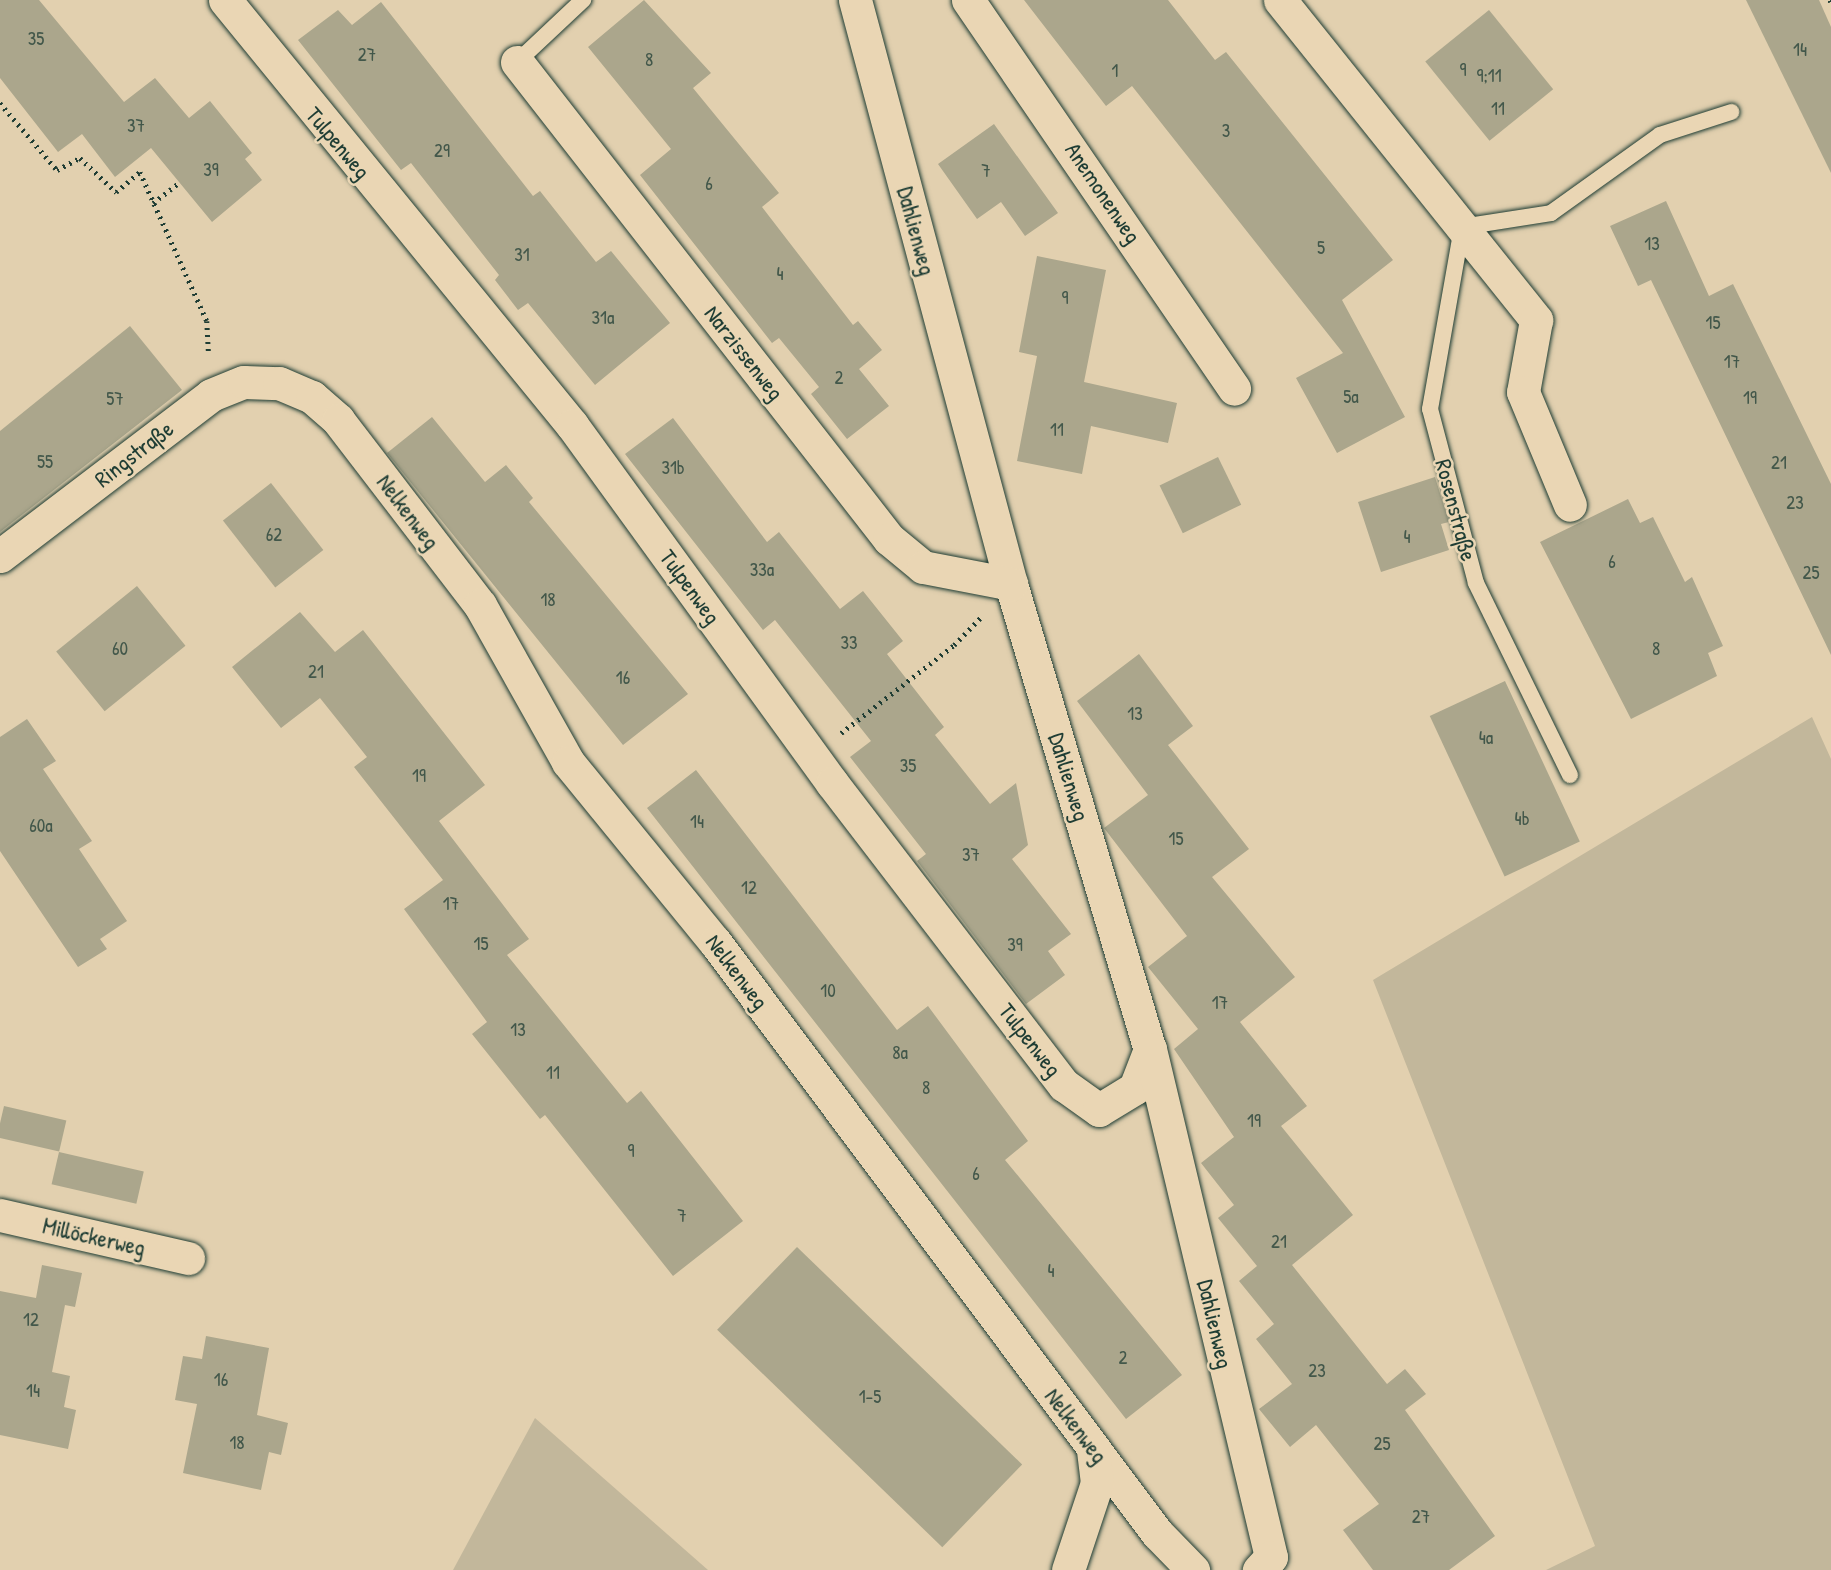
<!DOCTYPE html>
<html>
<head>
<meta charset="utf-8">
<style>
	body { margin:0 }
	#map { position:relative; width:1831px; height:1570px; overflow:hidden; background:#e2d0af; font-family:"Patrick Hand",sans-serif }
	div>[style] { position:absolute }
	.green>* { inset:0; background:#c2b79b }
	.building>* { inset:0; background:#aba68c; transform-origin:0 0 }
	.path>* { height:4.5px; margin-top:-2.25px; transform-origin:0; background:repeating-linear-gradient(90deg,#1f3d34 0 2px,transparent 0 7px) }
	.roads { filter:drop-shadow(0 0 2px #1f3d34) drop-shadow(0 0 2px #1f3d34) }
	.lane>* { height:16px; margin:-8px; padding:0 8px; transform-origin:8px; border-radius:8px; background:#ead6b4 }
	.street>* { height:33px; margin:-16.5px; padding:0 16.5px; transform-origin:16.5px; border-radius:16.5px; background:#ead6b4 }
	span { translate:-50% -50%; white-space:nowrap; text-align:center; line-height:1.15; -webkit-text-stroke:5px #ead6b4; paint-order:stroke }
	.number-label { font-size:19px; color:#42574a }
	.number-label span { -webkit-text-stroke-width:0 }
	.street-label { font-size:23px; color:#1f3d34 }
</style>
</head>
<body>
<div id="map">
	<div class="green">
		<i style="clip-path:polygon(1812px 717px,1831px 759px,1831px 1570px,1546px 1570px,1595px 1546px,1373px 980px)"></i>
		<i style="clip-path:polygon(535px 1418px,708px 1570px,453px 1570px)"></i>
	</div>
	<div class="building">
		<i style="clip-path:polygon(0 0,39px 0,124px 102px,155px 78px,189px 118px,210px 101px,252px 153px,245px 159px,262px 180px,212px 222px,151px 148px,115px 177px,82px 134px,58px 152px,0 78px)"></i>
		<i style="clip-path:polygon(644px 0,711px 73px,693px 88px,779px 193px,762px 207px,853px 325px,858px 321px,882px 350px,859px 369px,889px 406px,847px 439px,811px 394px,819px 387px,779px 338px,772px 343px,640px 175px,671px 149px,588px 47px)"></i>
		<i style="clip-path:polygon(1024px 0,1168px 0,1215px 60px,1226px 52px,1393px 260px,1342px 300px,1405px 417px,1337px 453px,1296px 378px,1343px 353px,1132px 86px,1106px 106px)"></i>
		<i style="clip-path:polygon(1746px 0,1819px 0,1831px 27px,1831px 173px)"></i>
		<i style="clip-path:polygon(381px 2px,533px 196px,540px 191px,596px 262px,611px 251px,670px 323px,595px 385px,528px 303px,518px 310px,495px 280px,499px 275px,411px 163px,401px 170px,298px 40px,338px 10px,352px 25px)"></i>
		<i style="left:1489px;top:10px;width:102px;height:82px;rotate:51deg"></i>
		<i style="clip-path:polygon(994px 124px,1058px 213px,1025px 236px,1001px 202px,977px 219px,938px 164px)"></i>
		<i style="clip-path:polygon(1666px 201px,1709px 296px,1733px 284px,1831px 484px,1831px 655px,1651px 280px,1638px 286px,1610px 226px)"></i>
		<i style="clip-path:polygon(1037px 256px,1106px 270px,1084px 382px,1177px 403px,1168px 443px,1091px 426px,1082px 474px,1017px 461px,1037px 356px,1019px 352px)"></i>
		<i style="clip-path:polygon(130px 326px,182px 390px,0 532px,0 431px)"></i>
		<i style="clip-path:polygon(432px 417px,485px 482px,506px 465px,533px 498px,529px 502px,688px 694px,623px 745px,387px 453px)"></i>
		<i style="clip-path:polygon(673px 418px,767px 542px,779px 532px,840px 609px,863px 591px,903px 641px,887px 654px,944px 727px,935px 735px,990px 804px,1016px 783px,1028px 845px,1012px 859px,1071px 934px,1048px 951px,1065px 975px,1026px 1004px,917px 861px,926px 854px,850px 757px,871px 741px,775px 620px,763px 630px,625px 454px)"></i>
		<i style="left:1218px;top:457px;width:53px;height:65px;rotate:64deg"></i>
		<i style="clip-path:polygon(1435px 477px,1449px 522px,1441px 524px,1449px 550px,1381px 572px,1358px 502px)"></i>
		<i style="left:271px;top:483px;width:85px;height:61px;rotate:52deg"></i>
		<i style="clip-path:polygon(1628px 499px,1640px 523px,1653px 517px,1685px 582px,1692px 577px,1723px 646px,1708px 653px,1717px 676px,1631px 719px,1540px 542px)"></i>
		<i style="left:137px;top:586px;width:77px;height:104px;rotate:51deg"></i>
		<i style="clip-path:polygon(300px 612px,335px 652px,363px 630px,485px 785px,439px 821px,529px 939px,507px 955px,627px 1103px,641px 1091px,743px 1221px,673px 1276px,545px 1115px,540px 1119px,472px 1034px,487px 1022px,404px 909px,443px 880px,354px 767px,367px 757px,320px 698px,281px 728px,232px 667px)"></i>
		<i style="clip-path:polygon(1139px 654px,1193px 726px,1168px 745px,1249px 849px,1212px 877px,1295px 977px,1240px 1022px,1307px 1106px,1281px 1126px,1353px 1215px,1292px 1265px,1387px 1384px,1405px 1369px,1426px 1394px,1405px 1410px,1495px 1536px,1449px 1570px,1373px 1570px,1343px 1530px,1379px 1504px,1316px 1425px,1290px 1447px,1259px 1409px,1292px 1384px,1256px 1339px,1274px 1324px,1239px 1281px,1257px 1266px,1218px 1218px,1234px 1205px,1201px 1163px,1234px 1137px,1174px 1049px,1198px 1029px,1148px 967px,1187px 936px,1104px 828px,1148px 795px,1077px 701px)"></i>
		<i style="left:1505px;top:681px;width:177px;height:83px;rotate:65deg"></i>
		<i style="clip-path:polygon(27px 719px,56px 761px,43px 769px,92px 841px,79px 849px,127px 921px,100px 939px,107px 949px,78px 967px,0 851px,0 737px)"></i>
		<i style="clip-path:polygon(696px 770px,897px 1030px,928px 1006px,1028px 1141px,1005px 1160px,1182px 1375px,1126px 1419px,647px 808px)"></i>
		<i style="left:4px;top:1106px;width:64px;height:32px;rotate:13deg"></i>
		<i style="left:59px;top:1152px;width:87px;height:33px;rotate:13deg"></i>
		<i style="left:797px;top:1247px;width:313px;height:115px;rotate:44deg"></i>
		<i style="clip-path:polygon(42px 1265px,82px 1273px,75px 1307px,65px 1305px,52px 1372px,70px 1376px,64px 1407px,76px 1410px,68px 1449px,0 1435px,0 1291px,36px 1298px)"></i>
		<i style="clip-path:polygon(206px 1336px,269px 1348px,257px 1415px,288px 1423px,281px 1455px,269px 1452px,261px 1490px,183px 1473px,197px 1404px,175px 1400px,183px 1356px,202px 1359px)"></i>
	</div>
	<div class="path">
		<i style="left:1830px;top:0;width:2px;rotate:63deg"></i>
		<i style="left:0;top:103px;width:88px;rotate:49.6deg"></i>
		<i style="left:57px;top:170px;width:26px;rotate:-28deg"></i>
		<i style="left:80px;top:158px;width:50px;rotate:43.4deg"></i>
		<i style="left:116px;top:192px;width:31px;rotate:-40deg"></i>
		<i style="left:140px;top:172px;width:163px;rotate:65.8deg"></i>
		<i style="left:207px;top:321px;width:34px;rotate:87deg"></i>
		<i style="left:153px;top:203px;width:33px;rotate:-38deg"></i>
		<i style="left:841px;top:733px;width:143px;rotate:-37.9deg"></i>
		<i style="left:954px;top:645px;width:40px;rotate:-46deg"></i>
	</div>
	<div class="roads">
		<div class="lane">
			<i style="left:517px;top:62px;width:91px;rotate:-43.2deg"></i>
			<i style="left:1570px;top:775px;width:214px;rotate:-116.1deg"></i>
			<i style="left:1476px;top:583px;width:180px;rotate:-104.8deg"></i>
			<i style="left:1430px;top:409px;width:185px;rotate:-80deg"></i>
			<i style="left:1462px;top:227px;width:90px;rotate:-8.9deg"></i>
			<i style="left:1551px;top:213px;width:134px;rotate:-35.6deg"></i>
			<i style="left:1660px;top:135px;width:75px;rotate:-17.9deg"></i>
		</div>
		<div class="street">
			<i style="left:225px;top:0;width:549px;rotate:50.77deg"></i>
			<i style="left:572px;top:425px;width:442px;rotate:54deg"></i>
			<i style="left:832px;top:783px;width:381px;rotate:52.5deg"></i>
			<i style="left:1064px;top:1085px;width:43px;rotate:35.5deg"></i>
			<i style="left:1099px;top:1110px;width:42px;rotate:-31.4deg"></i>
			<i style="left:1135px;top:1088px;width:42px;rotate:-69deg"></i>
			<i style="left:855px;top:0;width:604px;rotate:75.04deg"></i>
			<i style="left:1011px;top:584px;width:485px;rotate:73.4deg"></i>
			<i style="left:1150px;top:1049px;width:522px;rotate:76.6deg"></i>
			<i style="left:1271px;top:1557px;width:18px;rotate:133deg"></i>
			<i style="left:968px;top:0;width:471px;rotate:55.6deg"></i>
			<i style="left:1280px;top:0;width:410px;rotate:51.3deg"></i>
			<i style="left:1536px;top:320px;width:73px;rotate:100.2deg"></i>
			<i style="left:1523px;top:392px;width:122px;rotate:67.4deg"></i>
			<i style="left:517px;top:62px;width:605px;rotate:52.05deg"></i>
			<i style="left:889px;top:539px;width:44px;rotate:39.5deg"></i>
			<i style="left:923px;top:567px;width:90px;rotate:10.9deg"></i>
			<i style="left:0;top:556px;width:265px;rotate:-37.3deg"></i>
			<i style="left:211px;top:395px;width:35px;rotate:-22deg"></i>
			<i style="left:244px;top:382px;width:35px;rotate:2deg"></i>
			<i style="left:279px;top:383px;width:36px;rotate:23deg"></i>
			<i style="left:312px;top:397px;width:35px;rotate:41deg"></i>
			<i style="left:338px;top:420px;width:233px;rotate:52.5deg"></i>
			<i style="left:480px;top:605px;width:180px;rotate:60.7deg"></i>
			<i style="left:568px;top:762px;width:232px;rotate:50.8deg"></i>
			<i style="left:715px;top:942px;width:738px;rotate:53.21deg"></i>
			<i style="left:1157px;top:1533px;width:52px;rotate:45.8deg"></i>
			<i style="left:0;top:1215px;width:193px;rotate:12.9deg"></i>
			<i style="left:1068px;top:1570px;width:92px;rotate:-71.6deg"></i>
			<i style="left:1097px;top:1483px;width:34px;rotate:-97deg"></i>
		</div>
	</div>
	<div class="number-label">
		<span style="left:36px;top:39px">35</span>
		<span style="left:1800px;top:50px">14</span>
		<span style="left:367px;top:55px">27</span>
		<span style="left:649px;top:60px">8</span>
		<span style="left:1463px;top:70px">9</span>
		<span style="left:1115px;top:71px">1</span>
		<span style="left:1489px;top:76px">9;11</span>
		<span style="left:1498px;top:109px">11</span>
		<span style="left:136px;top:126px">37</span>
		<span style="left:1226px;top:131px">3</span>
		<span style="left:442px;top:151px">29</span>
		<span style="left:211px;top:170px">39</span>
		<span style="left:986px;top:171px">7</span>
		<span style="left:709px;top:184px">6</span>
		<span style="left:1652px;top:244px">13</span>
		<span style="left:1321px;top:248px">5</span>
		<span style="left:522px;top:255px">31</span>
		<span style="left:780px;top:274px">4</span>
		<span style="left:1065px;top:298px">9</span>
		<span style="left:603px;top:318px">31a</span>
		<span style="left:1713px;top:323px">15</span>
		<span style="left:1732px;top:362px">17</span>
		<span style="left:839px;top:378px">2</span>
		<span style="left:1351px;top:397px">5a</span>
		<span style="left:1750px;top:398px">19</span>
		<span style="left:115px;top:399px">57</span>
		<span style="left:1057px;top:430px">11</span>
		<span style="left:45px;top:462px">55</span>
		<span style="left:1779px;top:463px">21</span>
		<span style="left:673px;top:468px">31b</span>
		<span style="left:1795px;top:503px">23</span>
		<span style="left:274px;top:535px">62</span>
		<span style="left:1407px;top:537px">4</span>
		<span style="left:1612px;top:562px">6</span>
		<span style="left:762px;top:570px">33a</span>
		<span style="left:1811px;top:573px">25</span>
		<span style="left:548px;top:600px">18</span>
		<span style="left:849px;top:643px">33</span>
		<span style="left:120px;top:649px">60</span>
		<span style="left:1656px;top:649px">8</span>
		<span style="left:316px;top:672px">21</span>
		<span style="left:623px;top:678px">16</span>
		<span style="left:1135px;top:714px">13</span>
		<span style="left:1486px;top:738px">4a</span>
		<span style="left:908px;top:766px">35</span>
		<span style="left:419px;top:776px">19</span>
		<span style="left:1522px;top:819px">4b</span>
		<span style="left:697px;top:822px">14</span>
		<span style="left:41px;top:826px">60a</span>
		<span style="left:1176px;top:839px">15</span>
		<span style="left:971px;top:855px">37</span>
		<span style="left:749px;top:888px">12</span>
		<span style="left:451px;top:904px">17</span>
		<span style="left:481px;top:944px">15</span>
		<span style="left:1015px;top:945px">39</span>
		<span style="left:828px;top:991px">10</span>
		<span style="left:1220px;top:1003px">17</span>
		<span style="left:518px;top:1030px">13</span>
		<span style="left:900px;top:1053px">8a</span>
		<span style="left:553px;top:1073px">11</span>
		<span style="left:926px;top:1088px">8</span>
		<span style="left:1254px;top:1121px">19</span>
		<span style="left:631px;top:1151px">9</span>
		<span style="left:976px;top:1174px">6</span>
		<span style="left:682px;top:1216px">7</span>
		<span style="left:1279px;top:1242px">21</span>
		<span style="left:1051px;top:1271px">4</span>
		<span style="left:31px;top:1320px">12</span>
		<span style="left:1123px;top:1358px">2</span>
		<span style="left:1317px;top:1371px">23</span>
		<span style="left:221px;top:1380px">16</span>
		<span style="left:33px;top:1391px">14</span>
		<span style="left:870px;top:1397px">1-5</span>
		<span style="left:237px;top:1443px">18</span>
		<span style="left:1382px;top:1444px">25</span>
		<span style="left:1421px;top:1517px">27</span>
	</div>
	<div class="street-label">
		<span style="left:338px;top:143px;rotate:50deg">Tulpenweg</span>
		<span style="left:1103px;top:193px;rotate:56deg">Anemonenweg</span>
		<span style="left:916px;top:231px;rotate:75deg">Dahlienweg</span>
		<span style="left:744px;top:353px;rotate:52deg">Narzissenweg</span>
		<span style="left:134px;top:454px;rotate:-38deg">Ringstraße</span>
		<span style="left:1456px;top:510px;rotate:75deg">Rosenstraße</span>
		<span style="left:408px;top:512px;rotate:53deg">Nelkenweg</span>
		<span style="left:690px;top:587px;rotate:54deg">Tulpenweg</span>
		<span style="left:1069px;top:777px;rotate:73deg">Dahlienweg</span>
		<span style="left:737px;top:972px;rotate:53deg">Nelkenweg</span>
		<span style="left:1030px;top:1040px;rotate:52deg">Tulpenweg</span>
		<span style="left:94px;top:1237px;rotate:13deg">Millöckerweg</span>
		<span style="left:1215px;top:1324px;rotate:77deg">Dahlienweg</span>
		<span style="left:1076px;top:1426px;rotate:53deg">Nelkenweg</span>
	</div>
</div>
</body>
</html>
